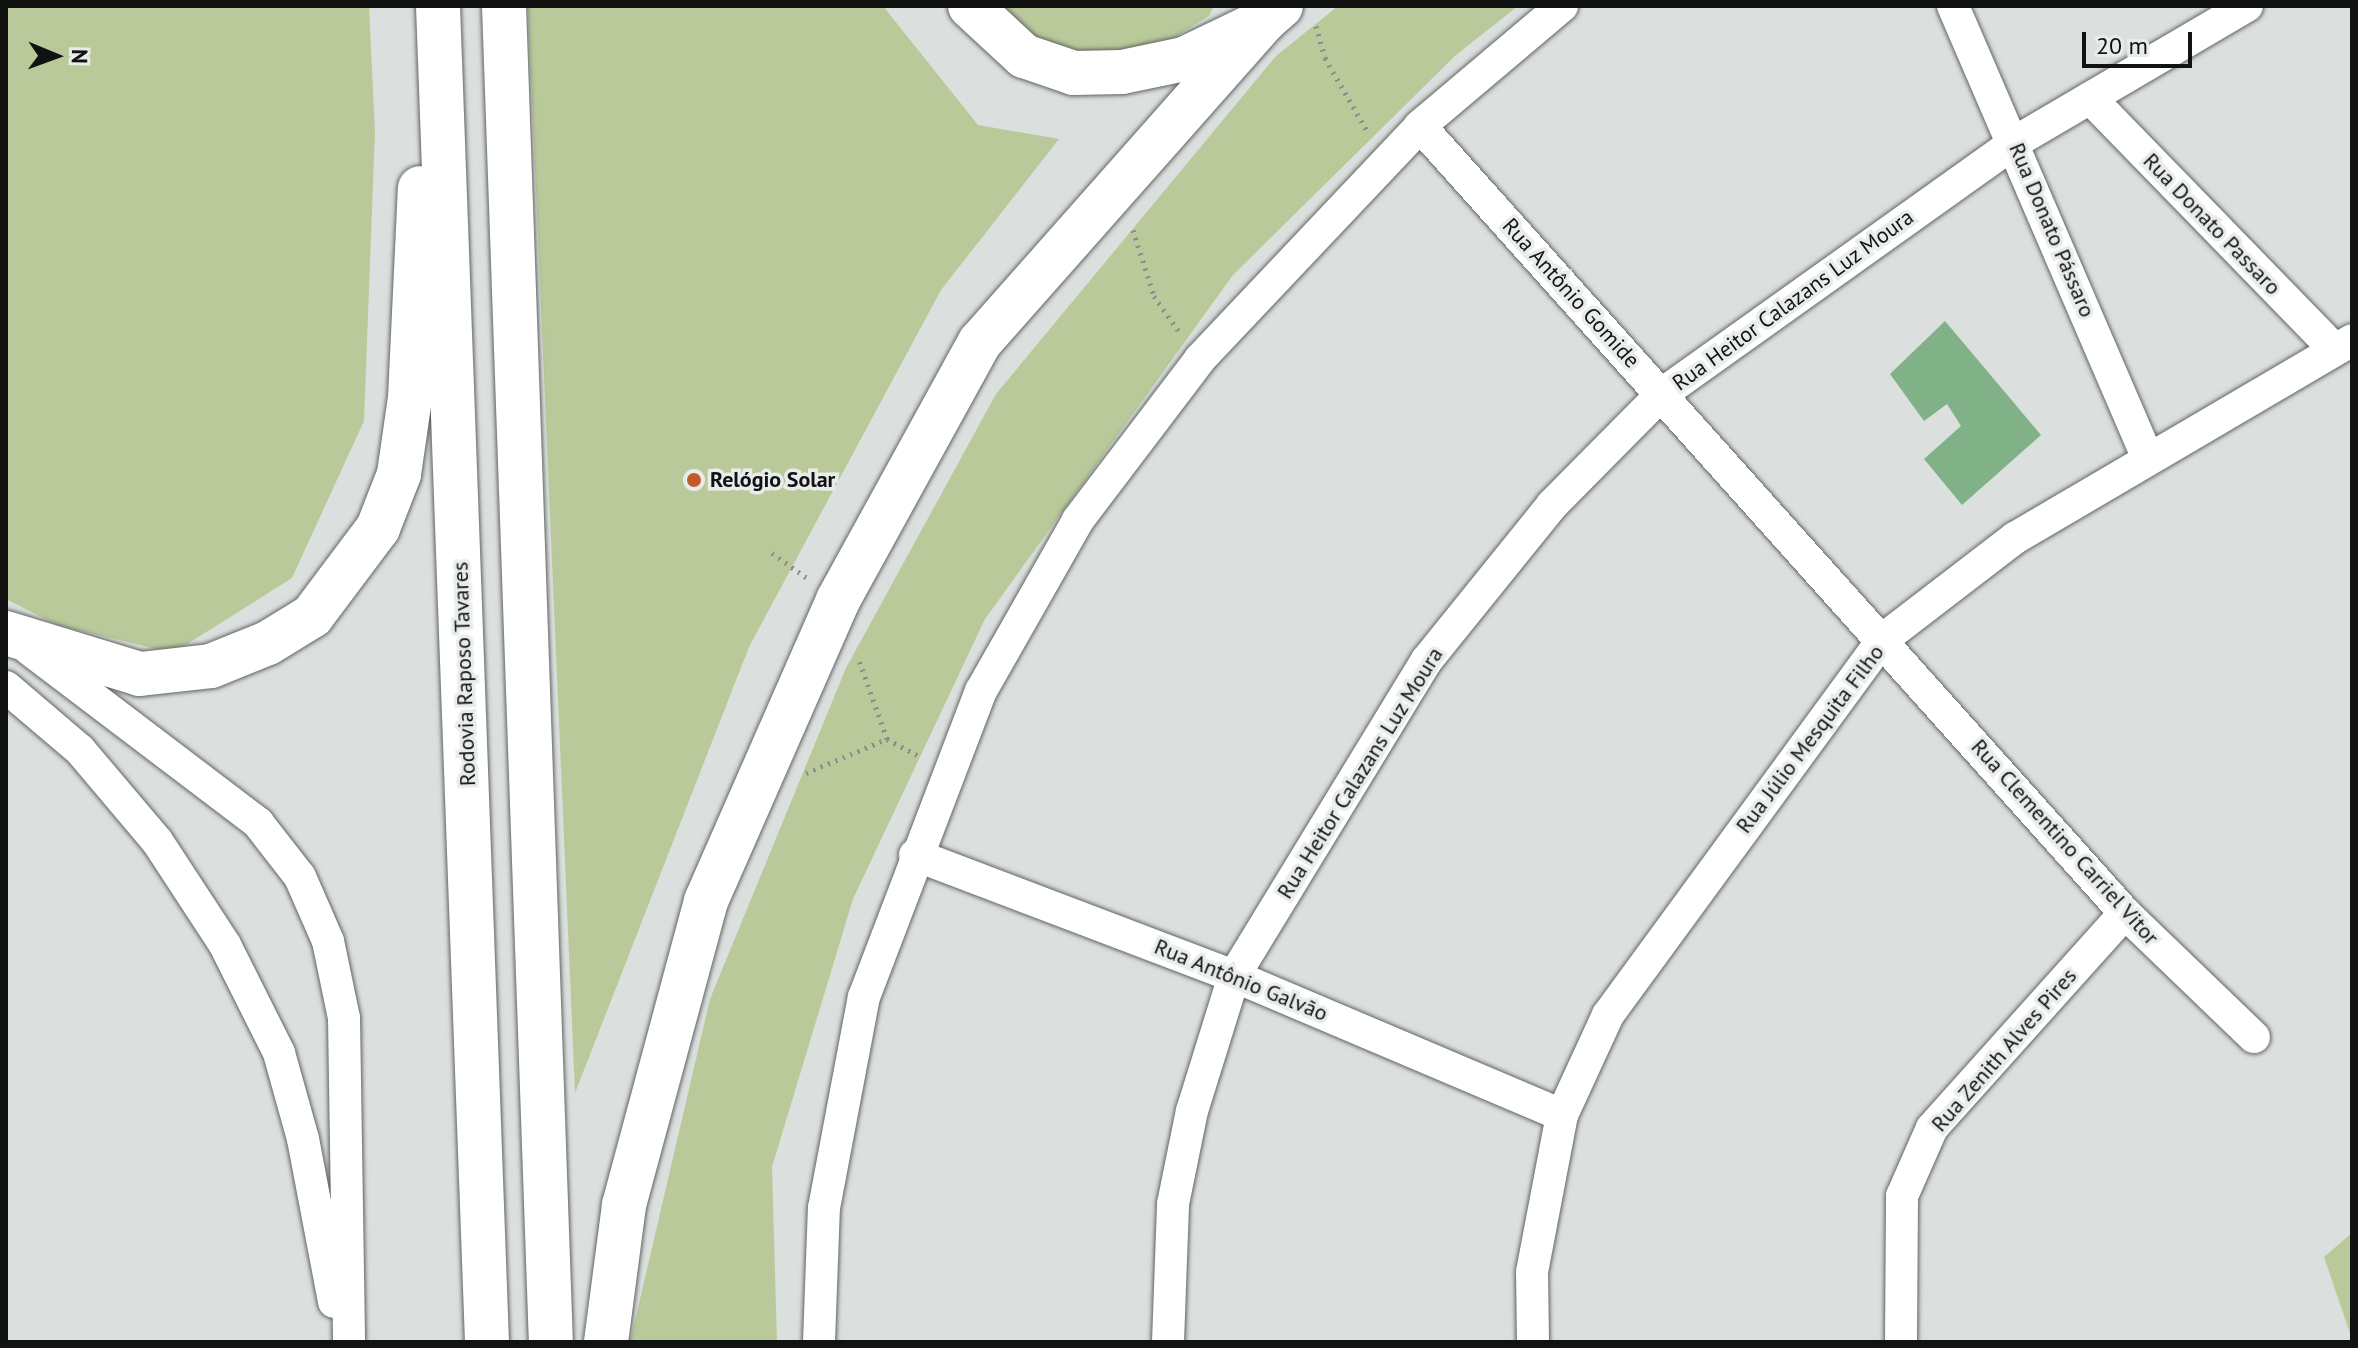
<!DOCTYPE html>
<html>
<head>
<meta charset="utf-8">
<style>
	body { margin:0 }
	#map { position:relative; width:2358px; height:1348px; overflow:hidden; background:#dbe0de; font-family:"PT Sans",sans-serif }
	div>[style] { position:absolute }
	.green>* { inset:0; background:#bac99a }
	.building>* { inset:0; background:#80b187 }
	.path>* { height:5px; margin-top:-2.5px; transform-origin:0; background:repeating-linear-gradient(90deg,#888c8b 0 2px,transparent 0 8px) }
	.roads { filter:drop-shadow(0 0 2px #616564) drop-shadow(0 0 2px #616564) }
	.street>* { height:32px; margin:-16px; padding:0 16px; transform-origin:16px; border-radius:16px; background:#fff }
	.primary>* { height:44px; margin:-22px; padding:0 22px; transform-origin:22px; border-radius:22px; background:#fff }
	.highway>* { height:44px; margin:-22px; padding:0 22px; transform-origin:22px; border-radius:22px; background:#fff }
	.dots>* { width:22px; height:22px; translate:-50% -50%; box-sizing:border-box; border:4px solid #e8edeb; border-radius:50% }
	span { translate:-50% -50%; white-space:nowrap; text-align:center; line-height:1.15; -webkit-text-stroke:7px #e8edeb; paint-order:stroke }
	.street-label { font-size:22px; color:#111212 }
	.poi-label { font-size:22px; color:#111212; font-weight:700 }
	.left { translate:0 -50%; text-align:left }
	.frame { position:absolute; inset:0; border:8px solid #111212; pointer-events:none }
	.north { position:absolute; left:16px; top:16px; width:80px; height:80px; -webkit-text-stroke:6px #e8edeb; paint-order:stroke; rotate:91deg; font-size:22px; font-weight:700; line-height:32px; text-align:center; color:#111212 }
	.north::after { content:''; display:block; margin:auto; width:28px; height:36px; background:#111212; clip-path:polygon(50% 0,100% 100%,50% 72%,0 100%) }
	.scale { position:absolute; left:2082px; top:32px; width:110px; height:36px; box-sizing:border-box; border:4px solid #111212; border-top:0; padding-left:10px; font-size:24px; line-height:28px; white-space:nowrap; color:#111212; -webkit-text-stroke:6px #e8edeb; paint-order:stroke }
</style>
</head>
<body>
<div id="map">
	<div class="green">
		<i style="clip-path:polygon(6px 6px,369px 6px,375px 132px,364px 421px,292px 578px,173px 653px,57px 625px,6px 599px)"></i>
		<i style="clip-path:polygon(528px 6px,883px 6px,978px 125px,1059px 139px,941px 290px,749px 647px,575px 1093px)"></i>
		<i style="clip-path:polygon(1000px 6px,1214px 6px,1209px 16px,1145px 55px,1085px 58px,1033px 40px)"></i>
		<i style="clip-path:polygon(1338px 6px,1518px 6px,1456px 55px,1233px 275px,985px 619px,853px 899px,772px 1167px,777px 1342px,630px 1342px,710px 999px,846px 668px,996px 394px,1276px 56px)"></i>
		<i style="clip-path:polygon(2352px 1233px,2352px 1339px,2324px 1257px)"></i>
	</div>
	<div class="building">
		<i style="clip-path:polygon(1945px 321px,2041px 435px,1962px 505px,1924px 459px,1961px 426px,1947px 404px,1924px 421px,1890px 374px)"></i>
	</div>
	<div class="path">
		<i style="left:1316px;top:26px;width:33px;rotate:74deg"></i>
		<i style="left:1325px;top:58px;width:84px;rotate:60.1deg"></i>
		<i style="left:1133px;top:230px;width:69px;rotate:72.3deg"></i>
		<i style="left:1154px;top:296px;width:45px;rotate:54.9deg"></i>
		<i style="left:772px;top:553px;width:43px;rotate:35.5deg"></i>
		<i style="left:887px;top:739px;width:38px;rotate:28deg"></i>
		<i style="left:806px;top:773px;width:88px;rotate:-22.8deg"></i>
		<i style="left:887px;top:739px;width:87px;rotate:-109.5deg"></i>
	</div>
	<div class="roads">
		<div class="street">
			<i style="left:1953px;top:6px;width:490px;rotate:66.7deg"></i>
			<i style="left:2090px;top:98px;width:351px;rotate:45.8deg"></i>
			<i style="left:1420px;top:126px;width:1057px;rotate:48.15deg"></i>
			<i style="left:2125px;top:913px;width:179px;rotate:43.9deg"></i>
			<i style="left:29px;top:649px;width:288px;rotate:37.2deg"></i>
			<i style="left:258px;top:823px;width:68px;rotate:52.1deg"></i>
			<i style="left:300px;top:877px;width:70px;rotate:66.4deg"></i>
			<i style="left:328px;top:941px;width:79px;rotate:78.3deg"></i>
			<i style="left:344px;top:1018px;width:324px;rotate:89.1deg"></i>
			<i style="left:6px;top:687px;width:97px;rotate:40.4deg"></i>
			<i style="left:80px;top:750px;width:119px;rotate:49.8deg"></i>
			<i style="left:157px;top:841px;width:124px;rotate:56.8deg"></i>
			<i style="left:225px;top:945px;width:121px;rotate:63.4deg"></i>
			<i style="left:279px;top:1053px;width:89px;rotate:74.4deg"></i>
			<i style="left:303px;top:1139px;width:166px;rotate:79.2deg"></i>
			<i style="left:915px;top:855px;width:341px;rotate:20.8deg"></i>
			<i style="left:1234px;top:976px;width:356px;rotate:23deg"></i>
			<i style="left:819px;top:1342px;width:134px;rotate:-87.9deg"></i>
			<i style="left:824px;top:1208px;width:215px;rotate:-79.3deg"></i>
			<i style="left:864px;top:997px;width:328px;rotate:-69.1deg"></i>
			<i style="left:981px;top:691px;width:197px;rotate:-60.4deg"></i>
			<i style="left:1078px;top:520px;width:202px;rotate:-52.8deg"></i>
			<i style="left:1200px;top:359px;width:320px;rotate:-46.6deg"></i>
			<i style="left:1420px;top:126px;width:186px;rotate:-40.2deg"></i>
			<i style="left:1168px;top:1342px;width:138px;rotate:-87.9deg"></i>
			<i style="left:1173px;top:1204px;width:95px;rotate:-78.5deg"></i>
			<i style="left:1192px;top:1111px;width:141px;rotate:-72.7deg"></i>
			<i style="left:1234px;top:976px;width:370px;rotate:-58.6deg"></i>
			<i style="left:1427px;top:660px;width:199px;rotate:-51.1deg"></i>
			<i style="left:1552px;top:505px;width:156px;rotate:-45.3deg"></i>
			<i style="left:1662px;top:394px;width:434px;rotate:-35.5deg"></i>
			<i style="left:2015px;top:142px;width:269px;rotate:-30.4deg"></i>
			<i style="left:1533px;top:1342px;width:70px;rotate:-90.8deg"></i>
			<i style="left:1532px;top:1272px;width:160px;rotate:-79.2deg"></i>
			<i style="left:1562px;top:1115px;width:110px;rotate:-65.3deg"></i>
			<i style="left:1608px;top:1015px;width:464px;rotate:-53.8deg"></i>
			<i style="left:1882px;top:640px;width:168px;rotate:-37.5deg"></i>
			<i style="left:2015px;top:538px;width:391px;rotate:-30.4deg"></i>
			<i style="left:1901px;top:1342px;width:146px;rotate:-89.6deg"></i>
			<i style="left:1902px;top:1196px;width:74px;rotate:-66.2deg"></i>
			<i style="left:1932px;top:1128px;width:289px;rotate:-48.1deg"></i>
		</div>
		<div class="primary">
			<i style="left:970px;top:6px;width:74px;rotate:42.8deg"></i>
			<i style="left:1024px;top:56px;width:53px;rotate:18.8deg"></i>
			<i style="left:1074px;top:73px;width:48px;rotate:-1.2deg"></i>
			<i style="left:1122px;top:72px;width:63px;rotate:-11.8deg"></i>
			<i style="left:1184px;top:59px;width:90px;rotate:-25.7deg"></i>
			<i style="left:1265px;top:20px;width:21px;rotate:-41deg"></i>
		</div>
		<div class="highway">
			<i style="left:438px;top:6px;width:1337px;rotate:87.9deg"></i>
			<i style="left:504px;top:6px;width:1337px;rotate:87.99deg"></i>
			<i style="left:6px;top:633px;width:140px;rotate:17deg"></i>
			<i style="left:140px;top:674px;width:71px;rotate:-6.4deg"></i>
			<i style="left:211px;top:666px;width:61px;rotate:-22deg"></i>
			<i style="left:268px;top:643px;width:52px;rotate:-31.5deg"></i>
			<i style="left:312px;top:616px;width:110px;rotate:-53.1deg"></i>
			<i style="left:378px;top:528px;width:58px;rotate:-68.7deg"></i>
			<i style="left:399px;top:474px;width:77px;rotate:-81.8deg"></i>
			<i style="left:410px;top:398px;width:210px;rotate:-87.3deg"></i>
			<i style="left:606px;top:1342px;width:138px;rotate:-82.5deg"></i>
			<i style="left:624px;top:1205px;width:315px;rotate:-74.9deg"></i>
			<i style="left:706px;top:901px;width:329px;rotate:-66.3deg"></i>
			<i style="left:838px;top:600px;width:294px;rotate:-61.2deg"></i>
			<i style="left:980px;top:342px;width:430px;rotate:-48.5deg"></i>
		</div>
	</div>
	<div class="dots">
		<i style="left:694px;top:480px;background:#c05a2c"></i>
	</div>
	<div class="street-label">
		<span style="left:2212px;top:224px;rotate:46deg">Rua Donato Passaro</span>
		<span style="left:2052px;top:230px;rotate:67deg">Rua Donato Pássaro</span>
		<span style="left:1571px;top:293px;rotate:48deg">Rua Antônio Gomide</span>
		<span style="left:1793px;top:300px;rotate:-36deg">Rua Heitor Calazans Luz Moura</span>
		<span style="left:464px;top:674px;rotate:-92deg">Rodovia Raposo Tavares</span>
		<span style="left:1810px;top:739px;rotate:-53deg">Rua Júlio Mesquita Filho</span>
		<span style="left:1360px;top:773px;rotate:-58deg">Rua Heitor Calazans Luz Moura</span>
		<span style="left:2065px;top:842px;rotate:48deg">Rua Clementino Carriel Vitor</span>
		<span style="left:1241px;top:980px;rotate:22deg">Rua Antônio Galvão</span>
		<span style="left:2004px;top:1050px;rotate:-49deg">Rua Zenith Alves Pires</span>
	</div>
	<div class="poi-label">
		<span class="left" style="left:710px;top:480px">Relógio Solar</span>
	</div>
	<div class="frame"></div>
	<div class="north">N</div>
	<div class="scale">20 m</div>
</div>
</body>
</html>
